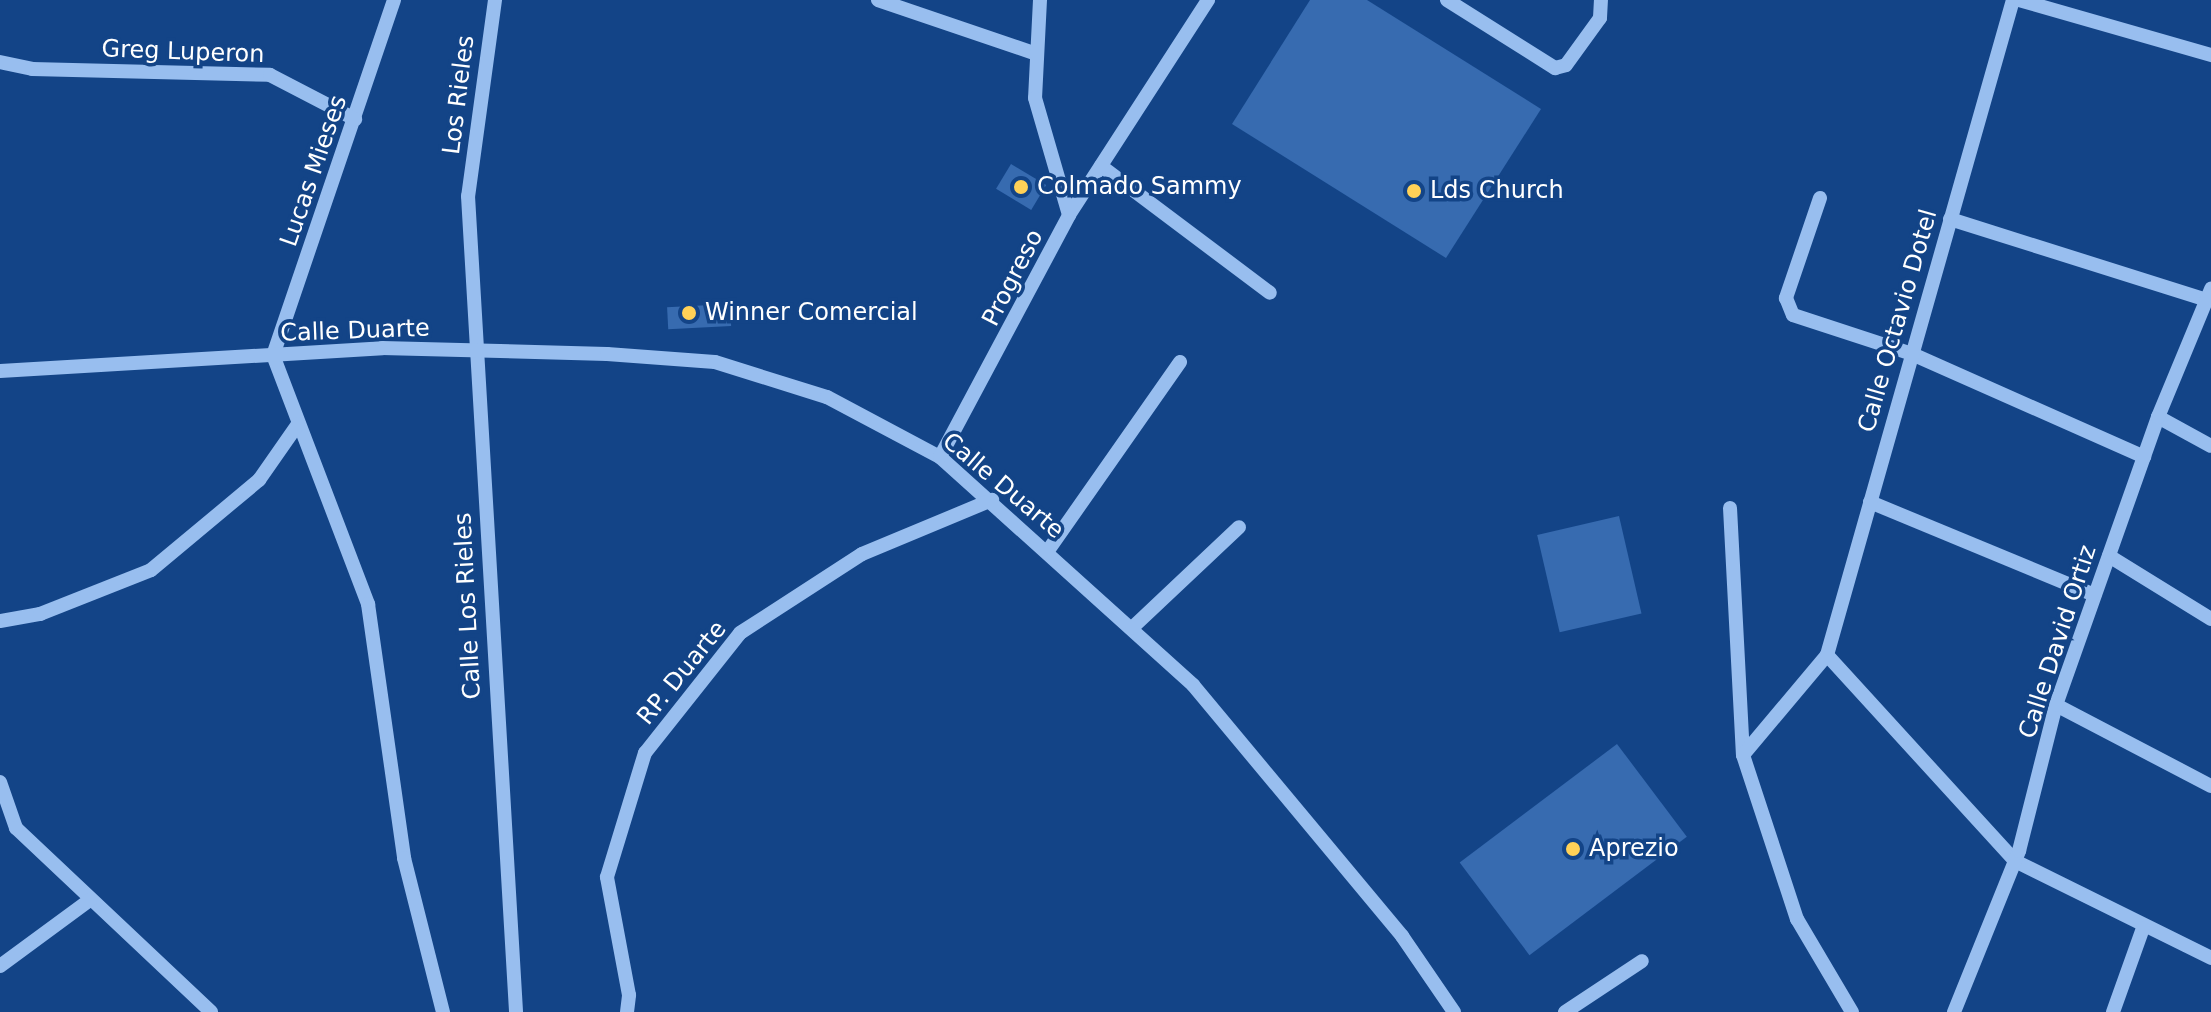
<!DOCTYPE html>
<style>
body{margin:0}
#map{position:relative;width:2211px;height:1012px;overflow:hidden;background:#134487;font-family:"DejaVu Sans",sans-serif}
div>[style]{position:absolute}
.building>*{inset:0;background:#376bb0;transform-origin:0 0}
.minor>*{height:14px;margin:-7px;padding:0 7px;transform-origin:7px;border-radius:7px;background:#98beef}
.dots>*{width:22px;height:22px;translate:-50% -50%;box-sizing:border-box;border:4px solid #134487;border-radius:50%}
span{translate:-50% -50%;white-space:nowrap;text-align:center;line-height:1.15;-webkit-text-stroke:7px #134487;paint-order:stroke}
.street-label{font-size:24px;color:#fff}
.poi-label{font-size:24px;color:#fff}
.left{translate:0 -50%;text-align:left}
</style>
<div id="map">
<div class="building">
<div style="clip-path:polygon(1310px 0,1367px 0,1541px 109px,1446px 258px,1232px 124px)"></div>
<div style="left:1011px;top:164px;width:41px;height:29px;rotate:31deg"></div>
<div style="left:730px;top:304px;width:22px;height:63px;rotate:87deg"></div>
<div style="left:1619px;top:516px;width:100px;height:84px;rotate:77deg"></div>
<div style="left:1617px;top:744px;width:116px;height:197px;rotate:53deg"></div>
</div>
<div class="minor">
<div style="left:394px;top:0;width:375px;rotate:108.8deg"></div>
<div style="left:273px;top:355px;width:267px;rotate:69.1deg"></div>
<div style="left:368px;top:604px;width:257px;rotate:81.9deg"></div>
<div style="left:404px;top:858px;width:159px;rotate:75.8deg"></div>
<div style="left:495px;top:0;width:198px;rotate:97.8deg"></div>
<div style="left:468px;top:196px;width:817px;rotate:86.63deg"></div>
<div style="left:878px;top:0;width:168px;rotate:18.8deg"></div>
<div style="left:1040px;top:0;width:98px;rotate:92.9deg"></div>
<div style="left:1035px;top:98px;width:122px;rotate:73.8deg"></div>
<div style="left:1447px;top:0;width:128px;rotate:32.2deg"></div>
<div style="left:1555px;top:68px;width:11px;rotate:-15deg"></div>
<div style="left:1566px;top:65px;width:58px;rotate:-54.1deg"></div>
<div style="left:1600px;top:18px;width:18px;rotate:-87deg"></div>
<div style="left:2019px;top:0;width:200px;rotate:16deg"></div>
<div style="left:0;top:62px;width:33px;rotate:12deg"></div>
<div style="left:32px;top:69px;width:238px;rotate:1.4deg"></div>
<div style="left:270px;top:75px;width:96px;rotate:27.4deg"></div>
<div style="left:1101px;top:166px;width:211px;rotate:36.9deg"></div>
<div style="left:1820px;top:198px;width:106px;rotate:108.8deg"></div>
<div style="left:1786px;top:298px;width:18px;rotate:68deg"></div>
<div style="left:1793px;top:315px;width:125px;rotate:18.1deg"></div>
<div style="left:1912px;top:354px;width:254px;rotate:23.9deg"></div>
<div style="left:1950px;top:219px;width:269px;rotate:17.5deg"></div>
<div style="left:0;top:371px;width:383px;rotate:-3.4deg"></div>
<div style="left:382px;top:348px;width:225px;rotate:1.5deg"></div>
<div style="left:607px;top:354px;width:108px;rotate:4.2deg"></div>
<div style="left:715px;top:362px;width:117px;rotate:17.4deg"></div>
<div style="left:827px;top:397px;width:128px;rotate:28deg"></div>
<div style="left:940px;top:457px;width:341px;rotate:42deg"></div>
<div style="left:1193px;top:685px;width:327px;rotate:50.2deg"></div>
<div style="left:1402px;top:936px;width:92px;rotate:55.6deg"></div>
<div style="left:2158px;top:417px;width:60px;rotate:28.7deg"></div>
<div style="left:940px;top:457px;width:274px;rotate:-61.9deg"></div>
<div style="left:1069px;top:215px;width:256px;rotate:-57.1deg"></div>
<div style="left:1870px;top:502px;width:243px;rotate:22.5deg"></div>
<div style="left:1730px;top:508px;width:247px;rotate:87deg"></div>
<div style="left:1743px;top:755px;width:173px;rotate:71.8deg"></div>
<div style="left:1797px;top:919px;width:108px;rotate:59.4deg"></div>
<div style="left:1047px;top:552px;width:232px;rotate:-55deg"></div>
<div style="left:2109px;top:556px;width:120px;rotate:31.7deg"></div>
<div style="left:0;top:621px;width:41px;rotate:-9.9deg"></div>
<div style="left:40px;top:614px;width:119px;rotate:-21.6deg"></div>
<div style="left:151px;top:570px;width:141px;rotate:-39.8deg"></div>
<div style="left:259px;top:480px;width:68px;rotate:-55.1deg"></div>
<div style="left:1132px;top:628px;width:147px;rotate:-43.3deg"></div>
<div style="left:1827px;top:655px;width:279px;rotate:47.6deg"></div>
<div style="left:2015px;top:861px;width:219px;rotate:26.3deg"></div>
<div style="left:2056px;top:705px;width:175px;rotate:27.6deg"></div>
<div style="left:1743px;top:755px;width:131px;rotate:-50deg"></div>
<div style="left:1827px;top:655px;width:681px;rotate:-74.15deg"></div>
<div style="left:0;top:782px;width:49px;rotate:70.8deg"></div>
<div style="left:16px;top:828px;width:268px;rotate:43.3deg"></div>
<div style="left:0;top:966px;width:112px;rotate:-36.3deg"></div>
<div style="left:627px;top:1012px;width:17px;rotate:-83deg"></div>
<div style="left:629px;top:995px;width:120px;rotate:-100.6deg"></div>
<div style="left:607px;top:877px;width:130px;rotate:-73deg"></div>
<div style="left:645px;top:753px;width:153px;rotate:-51.6deg"></div>
<div style="left:740px;top:633px;width:145px;rotate:-32.9deg"></div>
<div style="left:862px;top:554px;width:141px;rotate:-22.6deg"></div>
<div style="left:1565px;top:1012px;width:92px;rotate:-33.5deg"></div>
<div style="left:1954px;top:1012px;width:174px;rotate:-68deg"></div>
<div style="left:2019px;top:851px;width:151px;rotate:-75.8deg"></div>
<div style="left:2056px;top:705px;width:306px;rotate:-70.5deg"></div>
<div style="left:2158px;top:417px;width:139px;rotate:-67.5deg"></div>
<div style="left:2113px;top:1012px;width:89px;rotate:-70.3deg"></div>
</div>
<div class="dots">
<div style="left:1021px;top:187px;background:#ffd157"></div>
<div style="left:1414px;top:191px;background:#ffd157"></div>
<div style="left:689px;top:313px;background:#ffd157"></div>
<div style="left:1573px;top:849px;background:#ffd157"></div>
</div>
<div class="street-label">
<span style="left:183px;top:52px;rotate:2deg">Greg Luperon</span>
<span style="left:459px;top:95px;rotate:-83deg">Los Rieles</span>
<span style="left:314px;top:171px;rotate:-71deg">Lucas Mieses</span>
<span style="left:1013px;top:278px;rotate:-63deg">Progreso</span>
<span style="left:1898px;top:321px;rotate:-74deg">Calle Octavio Dotel</span>
<span style="left:355px;top:331px;rotate:-2deg">Calle Duarte</span>
<span style="left:1003px;top:486px;rotate:40deg">Calle Duarte</span>
<span style="left:468px;top:606px;rotate:-93deg">Calle Los Rieles</span>
<span style="left:2058px;top:642px;rotate:-72deg">Calle David Ortiz</span>
<span style="left:682px;top:673px;rotate:-51deg">RP. Duarte</span>
</div>
<div class="poi-label">
<span class="left" style="left:1037px;top:187px">Colmado Sammy</span>
<span class="left" style="left:1430px;top:191px">Lds Church</span>
<span class="left" style="left:705px;top:313px">Winner Comercial</span>
<span class="left" style="left:1589px;top:849px">Aprezio</span>
</div>
</div>
